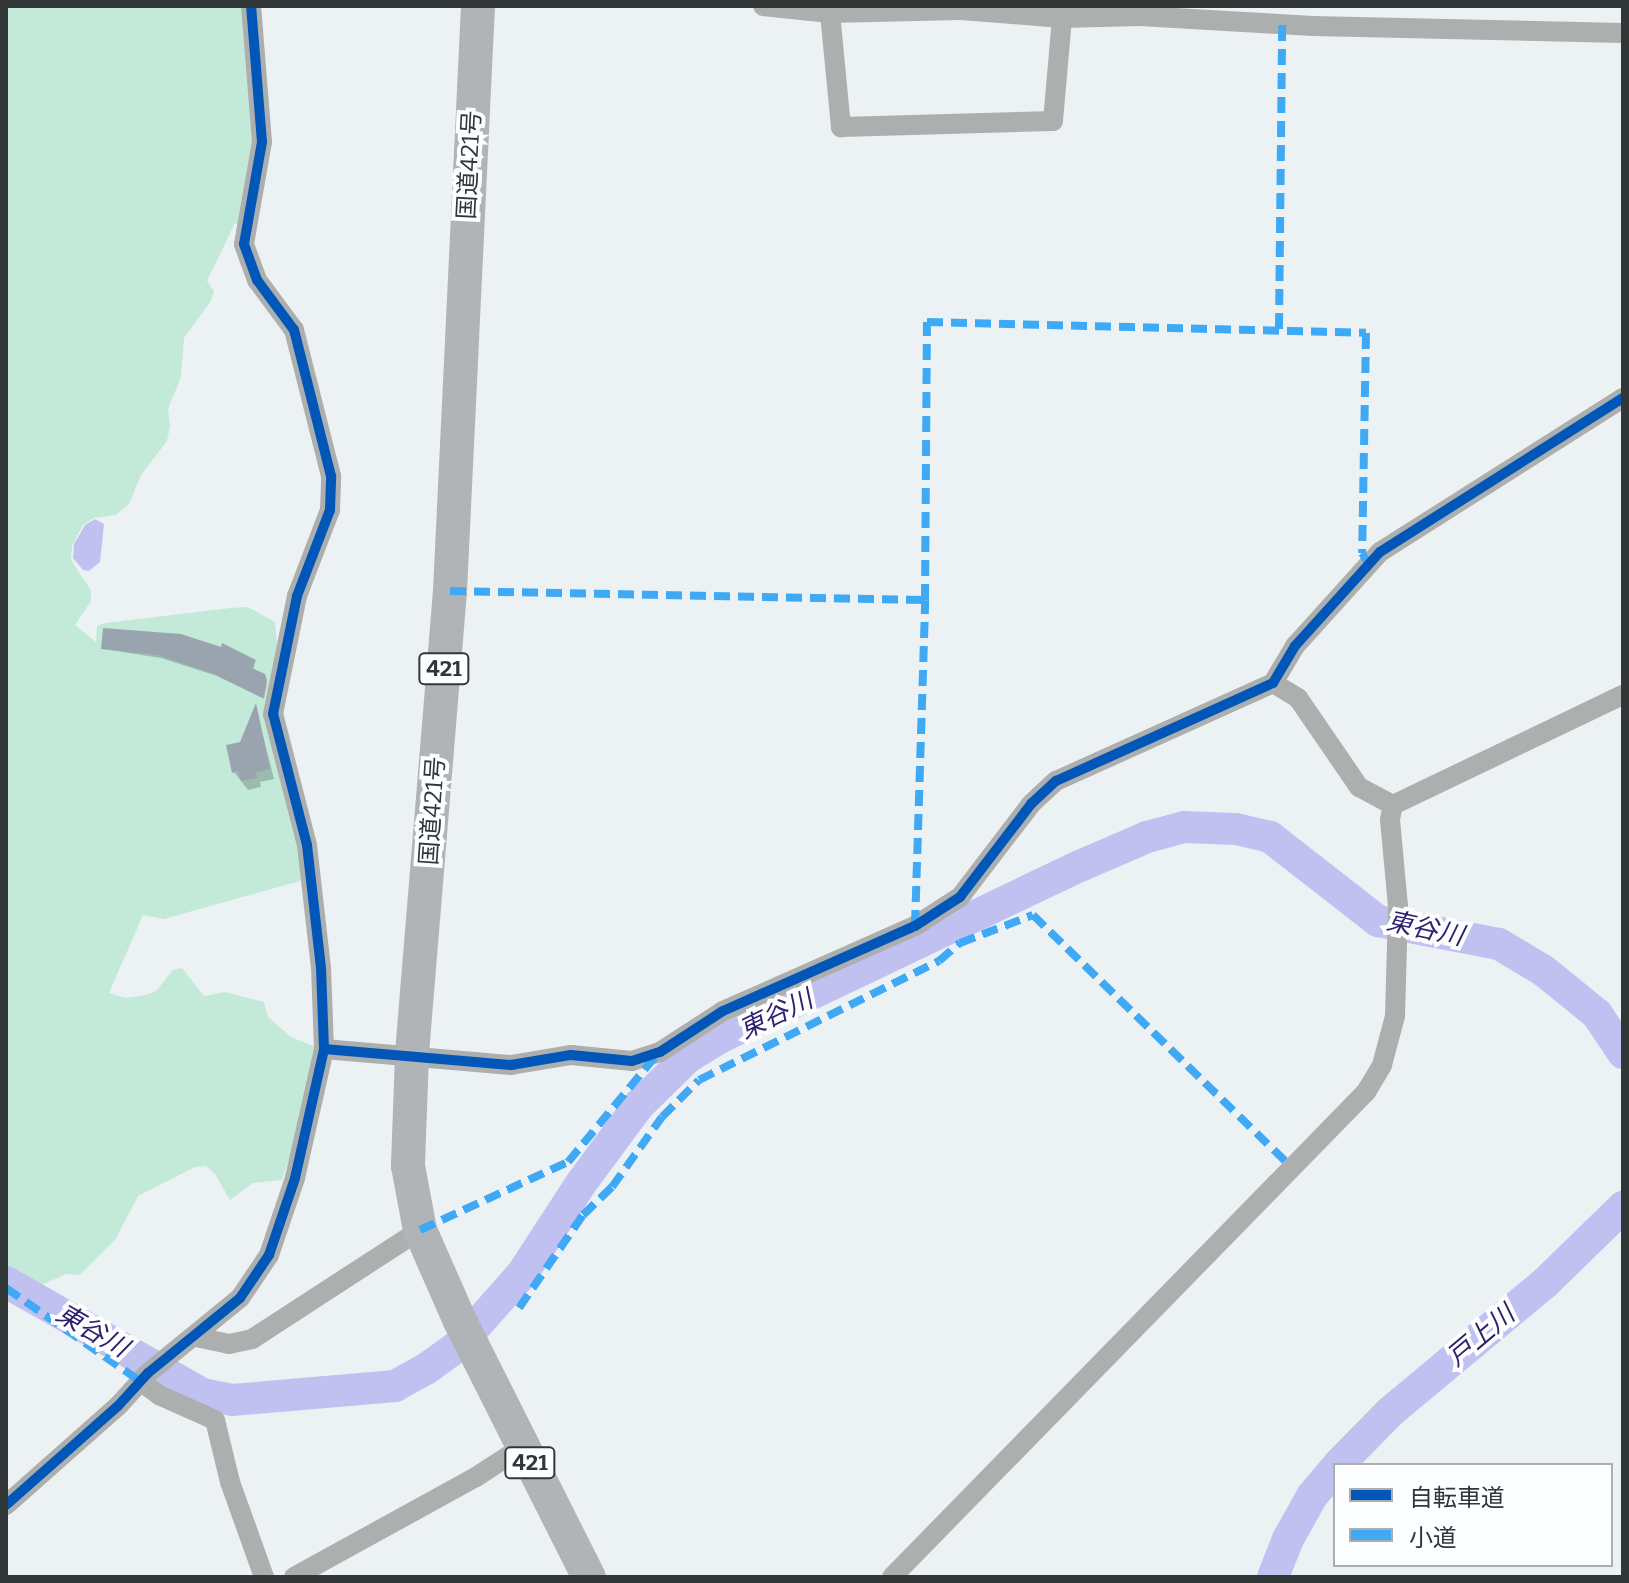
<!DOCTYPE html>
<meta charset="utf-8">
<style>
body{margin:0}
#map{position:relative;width:1629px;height:1583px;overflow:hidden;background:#ecf2f4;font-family:Bitter,"Noto Sans JP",serif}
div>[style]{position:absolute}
.green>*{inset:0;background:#c3ead8}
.water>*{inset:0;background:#c1c1f1}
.shadow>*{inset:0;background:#0003}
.river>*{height:32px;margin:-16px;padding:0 16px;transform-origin:16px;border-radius:16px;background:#c1c1f1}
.building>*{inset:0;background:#9aa4af}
.minor>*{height:20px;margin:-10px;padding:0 10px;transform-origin:10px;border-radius:10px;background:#adafaf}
.trunk>*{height:34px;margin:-17px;padding:0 17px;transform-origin:17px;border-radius:17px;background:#b1b4b6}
.quiet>*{height:8px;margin-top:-4px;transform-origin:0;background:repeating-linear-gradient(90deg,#3fa9f5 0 16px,transparent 0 24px)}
.cycleway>*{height:10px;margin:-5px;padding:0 5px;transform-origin:5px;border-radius:5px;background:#0057b8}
span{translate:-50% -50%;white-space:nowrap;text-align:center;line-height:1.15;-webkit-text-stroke:8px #fcfeff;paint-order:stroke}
.shield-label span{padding:2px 6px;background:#fcfeff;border:2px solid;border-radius:6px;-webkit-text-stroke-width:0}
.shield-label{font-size:22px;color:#313637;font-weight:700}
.street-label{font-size:24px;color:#313637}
.water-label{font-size:26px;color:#30206e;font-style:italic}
.frame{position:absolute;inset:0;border:8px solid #313637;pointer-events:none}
.legend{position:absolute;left:1333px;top:1463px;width:280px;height:104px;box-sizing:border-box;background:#fcfeff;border:2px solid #abaeaf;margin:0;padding:10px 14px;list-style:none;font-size:24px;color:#313637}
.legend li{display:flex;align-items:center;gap:16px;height:40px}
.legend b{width:40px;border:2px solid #abaeaf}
</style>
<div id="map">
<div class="green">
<div style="clip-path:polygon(6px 6px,248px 6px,257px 121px,241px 226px,235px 223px,207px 281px,214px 291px,211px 301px,184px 338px,181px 377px,168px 409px,170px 426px,167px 441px,141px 475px,129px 504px,116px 515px,94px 518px,83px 525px,72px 546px,71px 560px,91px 590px,91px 601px,75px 625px,96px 642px,97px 626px,105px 623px,230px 608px,248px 607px,275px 622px,279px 665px,275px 690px,304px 874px,300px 881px,164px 919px,143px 915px,109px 993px,125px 998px,146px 995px,156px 991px,173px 970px,182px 968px,204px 996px,225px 992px,264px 1002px,268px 1017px,291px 1037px,319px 1048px,303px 1120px,282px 1180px,253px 1183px,230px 1200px,215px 1174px,206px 1166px,195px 1167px,138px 1196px,115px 1240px,80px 1275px,66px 1274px,35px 1288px,6px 1272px)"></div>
</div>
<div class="water">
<div style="clip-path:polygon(95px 519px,104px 524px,100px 562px,89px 571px,83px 570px,73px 558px,74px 544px,85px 525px)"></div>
</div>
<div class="shadow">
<div style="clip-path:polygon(103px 649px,255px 662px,253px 671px,267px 684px,264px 699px,217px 676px,161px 658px)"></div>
<div style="clip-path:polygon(256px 708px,274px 779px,260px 782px,261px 787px,248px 790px,234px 772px)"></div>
</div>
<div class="river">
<div style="left:6px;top:1282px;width:226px;rotate:29.7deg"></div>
<div style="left:202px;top:1394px;width:31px;rotate:11deg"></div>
<div style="left:232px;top:1400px;width:164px;rotate:-4.9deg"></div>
<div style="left:395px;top:1386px;width:35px;rotate:-29deg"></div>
<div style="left:426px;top:1369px;width:39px;rotate:-36deg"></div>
<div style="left:458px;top:1346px;width:96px;rotate:-48.4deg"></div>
<div style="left:522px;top:1274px;width:110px;rotate:-56.9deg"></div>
<div style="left:582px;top:1182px;width:96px;rotate:-53.5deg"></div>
<div style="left:639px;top:1105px;width:67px;rotate:-44.4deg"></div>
<div style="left:687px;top:1058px;width:38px;rotate:-32deg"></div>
<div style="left:719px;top:1038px;width:400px;rotate:-25.5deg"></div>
<div style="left:1080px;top:866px;width:73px;rotate:-23.4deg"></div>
<div style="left:1147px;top:837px;width:39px;rotate:-15deg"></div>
<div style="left:1185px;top:827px;width:51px;rotate:2.2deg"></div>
<div style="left:1236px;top:829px;width:35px;rotate:13deg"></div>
<div style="left:1270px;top:837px;width:137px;rotate:37.9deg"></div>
<div style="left:1378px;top:921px;width:123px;rotate:10.8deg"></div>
<div style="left:1499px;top:944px;width:52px;rotate:31deg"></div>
<div style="left:1544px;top:971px;width:68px;rotate:39.1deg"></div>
<div style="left:1597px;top:1014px;width:47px;rotate:56.3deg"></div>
<div style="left:1338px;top:1465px;width:74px;rotate:-45.5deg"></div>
<div style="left:1390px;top:1412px;width:202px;rotate:-39.8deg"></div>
<div style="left:1545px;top:1283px;width:109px;rotate:-44.3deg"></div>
<div style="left:1273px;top:1577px;width:41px;rotate:-68.5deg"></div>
<div style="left:1288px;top:1539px;width:49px;rotate:-60.8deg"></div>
<div style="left:1312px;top:1496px;width:35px;rotate:-50deg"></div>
</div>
<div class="building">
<div style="clip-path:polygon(103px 628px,181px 634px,221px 647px,222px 643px,256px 660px,252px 668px,265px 674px,267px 680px,263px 698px,214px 674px,158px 655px,101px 649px)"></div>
<div style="clip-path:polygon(256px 703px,270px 769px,256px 772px,257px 778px,241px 781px,238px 771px,232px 773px,226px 745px,240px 742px)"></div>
</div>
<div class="minor">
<div style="left:763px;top:6px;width:67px;rotate:6deg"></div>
<div style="left:830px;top:13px;width:131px;rotate:-1.3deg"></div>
<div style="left:961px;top:10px;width:101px;rotate:4.5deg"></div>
<div style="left:1062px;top:18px;width:78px;rotate:-1.5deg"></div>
<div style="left:1140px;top:16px;width:173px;rotate:3.3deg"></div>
<div style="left:1313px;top:26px;width:310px;rotate:1.3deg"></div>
<div style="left:830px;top:13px;width:115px;rotate:84.5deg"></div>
<div style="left:841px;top:127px;width:212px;rotate:-1.6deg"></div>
<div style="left:1053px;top:121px;width:103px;rotate:-85deg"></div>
<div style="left:1273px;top:683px;width:29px;rotate:31deg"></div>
<div style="left:1298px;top:698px;width:108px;rotate:55.6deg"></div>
<div style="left:1359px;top:787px;width:38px;rotate:28deg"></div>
<div style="left:324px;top:1049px;width:188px;rotate:4.9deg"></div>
<div style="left:511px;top:1065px;width:61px;rotate:-9.5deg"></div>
<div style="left:571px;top:1055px;width:61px;rotate:5.6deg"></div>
<div style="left:632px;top:1061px;width:29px;rotate:-18deg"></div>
<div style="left:660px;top:1052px;width:75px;rotate:-33.1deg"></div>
<div style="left:723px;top:1011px;width:210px;rotate:-23.9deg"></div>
<div style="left:915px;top:926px;width:54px;rotate:-32.8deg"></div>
<div style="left:960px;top:897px;width:117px;rotate:-52.6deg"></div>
<div style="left:1031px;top:804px;width:34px;rotate:-43deg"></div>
<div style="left:1056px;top:781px;width:238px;rotate:-24.3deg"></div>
<div style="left:1273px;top:683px;width:43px;rotate:-59.3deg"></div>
<div style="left:1295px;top:646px;width:127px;rotate:-47.9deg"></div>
<div style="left:1380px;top:552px;width:288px;rotate:-32.4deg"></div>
<div style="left:196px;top:1337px;width:34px;rotate:12deg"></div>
<div style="left:229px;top:1344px;width:24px;rotate:-12deg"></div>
<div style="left:252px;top:1339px;width:200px;rotate:-33deg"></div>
<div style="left:140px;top:1381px;width:24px;rotate:36deg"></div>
<div style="left:159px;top:1395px;width:61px;rotate:24.1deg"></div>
<div style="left:215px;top:1420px;width:64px;rotate:76.4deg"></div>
<div style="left:230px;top:1482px;width:101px;rotate:70.3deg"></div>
<div style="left:6px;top:1505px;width:149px;rotate:-41.5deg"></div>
<div style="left:118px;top:1406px;width:45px;rotate:-47.7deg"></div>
<div style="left:148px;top:1373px;width:119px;rotate:-39.2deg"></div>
<div style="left:240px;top:1298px;width:52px;rotate:-56deg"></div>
<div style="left:269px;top:1255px;width:81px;rotate:-71.3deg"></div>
<div style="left:295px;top:1178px;width:132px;rotate:-77.3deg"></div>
<div style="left:324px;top:1049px;width:81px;rotate:-92.1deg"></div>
<div style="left:321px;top:968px;width:124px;rotate:-96.5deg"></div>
<div style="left:307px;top:845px;width:135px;rotate:-104.5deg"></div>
<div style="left:273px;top:714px;width:120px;rotate:-78.5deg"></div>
<div style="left:297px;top:596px;width:92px;rotate:-69deg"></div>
<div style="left:330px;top:510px;width:34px;rotate:-88deg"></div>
<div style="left:331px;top:476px;width:151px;rotate:-104.2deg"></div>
<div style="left:294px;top:330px;width:62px;rotate:-126.5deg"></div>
<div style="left:257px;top:280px;width:38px;rotate:-110deg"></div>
<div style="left:244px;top:244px;width:104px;rotate:-80deg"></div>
<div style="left:262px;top:142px;width:136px;rotate:-94.6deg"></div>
<div style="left:294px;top:1577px;width:208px;rotate:-28.8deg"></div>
<div style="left:476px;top:1477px;width:55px;rotate:-33.1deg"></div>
<div style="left:892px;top:1577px;width:678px;rotate:-45.66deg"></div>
<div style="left:1366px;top:1092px;width:31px;rotate:-59deg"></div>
<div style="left:1382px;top:1065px;width:51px;rotate:-75.1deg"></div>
<div style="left:1395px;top:1016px;width:110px;rotate:-88.4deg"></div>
<div style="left:1398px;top:906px;width:87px;rotate:-95.3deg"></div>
<div style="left:1390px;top:819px;width:14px;rotate:-78deg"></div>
<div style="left:1393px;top:805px;width:255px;rotate:-25.6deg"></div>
</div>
<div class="trunk">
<div style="left:478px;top:6px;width:586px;rotate:92.74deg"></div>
<div style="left:450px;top:591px;width:466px;rotate:94.7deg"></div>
<div style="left:412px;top:1055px;width:111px;rotate:92.1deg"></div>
<div style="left:408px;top:1166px;width:65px;rotate:79.4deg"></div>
<div style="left:420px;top:1230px;width:99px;rotate:66.3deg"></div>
<div style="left:460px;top:1321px;width:287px;rotate:63.3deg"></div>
</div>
<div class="quiet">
<div style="left:1279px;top:329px;width:305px;rotate:-89.4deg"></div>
<div style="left:450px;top:591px;width:475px;rotate:1.1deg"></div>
<div style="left:915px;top:926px;width:326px;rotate:-88.2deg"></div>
<div style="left:925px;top:600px;width:278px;rotate:-89.6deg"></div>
<div style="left:927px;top:322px;width:439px;rotate:1.4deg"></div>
<div style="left:1366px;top:333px;width:220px;rotate:91deg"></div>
<div style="left:1362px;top:553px;width:12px;rotate:59deg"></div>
<div style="left:420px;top:1230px;width:163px;rotate:-24.7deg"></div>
<div style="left:568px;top:1162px;width:136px;rotate:-50.4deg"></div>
<div style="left:6px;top:1288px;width:163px;rotate:34.8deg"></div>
<div style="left:519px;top:1308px;width:113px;rotate:-55.5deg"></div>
<div style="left:583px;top:1215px;width:40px;rotate:-44deg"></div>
<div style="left:612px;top:1187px;width:86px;rotate:-54.5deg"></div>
<div style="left:662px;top:1117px;width:52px;rotate:-45deg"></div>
<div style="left:699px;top:1080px;width:268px;rotate:-26.4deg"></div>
<div style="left:939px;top:961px;width:28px;rotate:-41deg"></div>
<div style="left:960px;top:943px;width:78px;rotate:-21deg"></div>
<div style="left:1033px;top:915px;width:359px;rotate:44.3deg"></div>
</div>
<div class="cycleway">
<div style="left:324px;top:1049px;width:188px;rotate:4.9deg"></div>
<div style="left:511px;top:1065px;width:61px;rotate:-9.5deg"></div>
<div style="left:571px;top:1055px;width:61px;rotate:5.6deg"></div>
<div style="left:632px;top:1061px;width:29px;rotate:-18deg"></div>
<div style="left:660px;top:1052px;width:75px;rotate:-33.1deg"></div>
<div style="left:723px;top:1011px;width:210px;rotate:-23.9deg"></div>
<div style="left:915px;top:926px;width:54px;rotate:-32.8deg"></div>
<div style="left:960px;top:897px;width:117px;rotate:-52.6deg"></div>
<div style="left:1031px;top:804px;width:34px;rotate:-43deg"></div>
<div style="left:1056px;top:781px;width:238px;rotate:-24.3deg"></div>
<div style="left:1273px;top:683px;width:43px;rotate:-59.3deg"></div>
<div style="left:1295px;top:646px;width:127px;rotate:-47.9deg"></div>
<div style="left:1380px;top:552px;width:288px;rotate:-32.4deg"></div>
<div style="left:6px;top:1505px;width:149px;rotate:-41.5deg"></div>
<div style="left:118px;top:1406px;width:45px;rotate:-47.7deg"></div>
<div style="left:148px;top:1373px;width:119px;rotate:-39.2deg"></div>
<div style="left:240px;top:1298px;width:52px;rotate:-56deg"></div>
<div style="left:269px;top:1255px;width:81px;rotate:-71.3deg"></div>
<div style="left:295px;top:1178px;width:132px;rotate:-77.3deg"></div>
<div style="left:324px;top:1049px;width:81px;rotate:-92.1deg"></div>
<div style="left:321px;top:968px;width:124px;rotate:-96.5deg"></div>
<div style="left:307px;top:845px;width:135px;rotate:-104.5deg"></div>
<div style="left:273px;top:714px;width:120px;rotate:-78.5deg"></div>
<div style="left:297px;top:596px;width:92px;rotate:-69deg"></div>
<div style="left:330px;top:510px;width:34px;rotate:-88deg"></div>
<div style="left:331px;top:476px;width:151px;rotate:-104.2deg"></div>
<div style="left:294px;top:330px;width:62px;rotate:-126.5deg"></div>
<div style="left:257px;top:280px;width:38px;rotate:-110deg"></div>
<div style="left:244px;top:244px;width:104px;rotate:-80deg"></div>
<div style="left:262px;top:142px;width:136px;rotate:-94.6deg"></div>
</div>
<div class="shield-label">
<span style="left:444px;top:669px">421</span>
<span style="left:530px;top:1463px">421</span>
</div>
<div class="street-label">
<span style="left:470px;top:165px;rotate:-87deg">国道421号</span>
<span style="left:433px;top:811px;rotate:-86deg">国道421号</span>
</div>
<div class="water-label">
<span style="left:1425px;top:929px;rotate:12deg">東谷川</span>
<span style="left:776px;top:1015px;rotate:-26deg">東谷川</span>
<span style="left:92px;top:1331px;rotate:30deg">東谷川</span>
<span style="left:1481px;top:1336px;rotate:-40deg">戸上川</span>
</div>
<div class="frame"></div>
<ul class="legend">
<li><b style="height:10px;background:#0057b8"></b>自転車道</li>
<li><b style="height:10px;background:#3fa9f5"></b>小道</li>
</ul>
</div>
